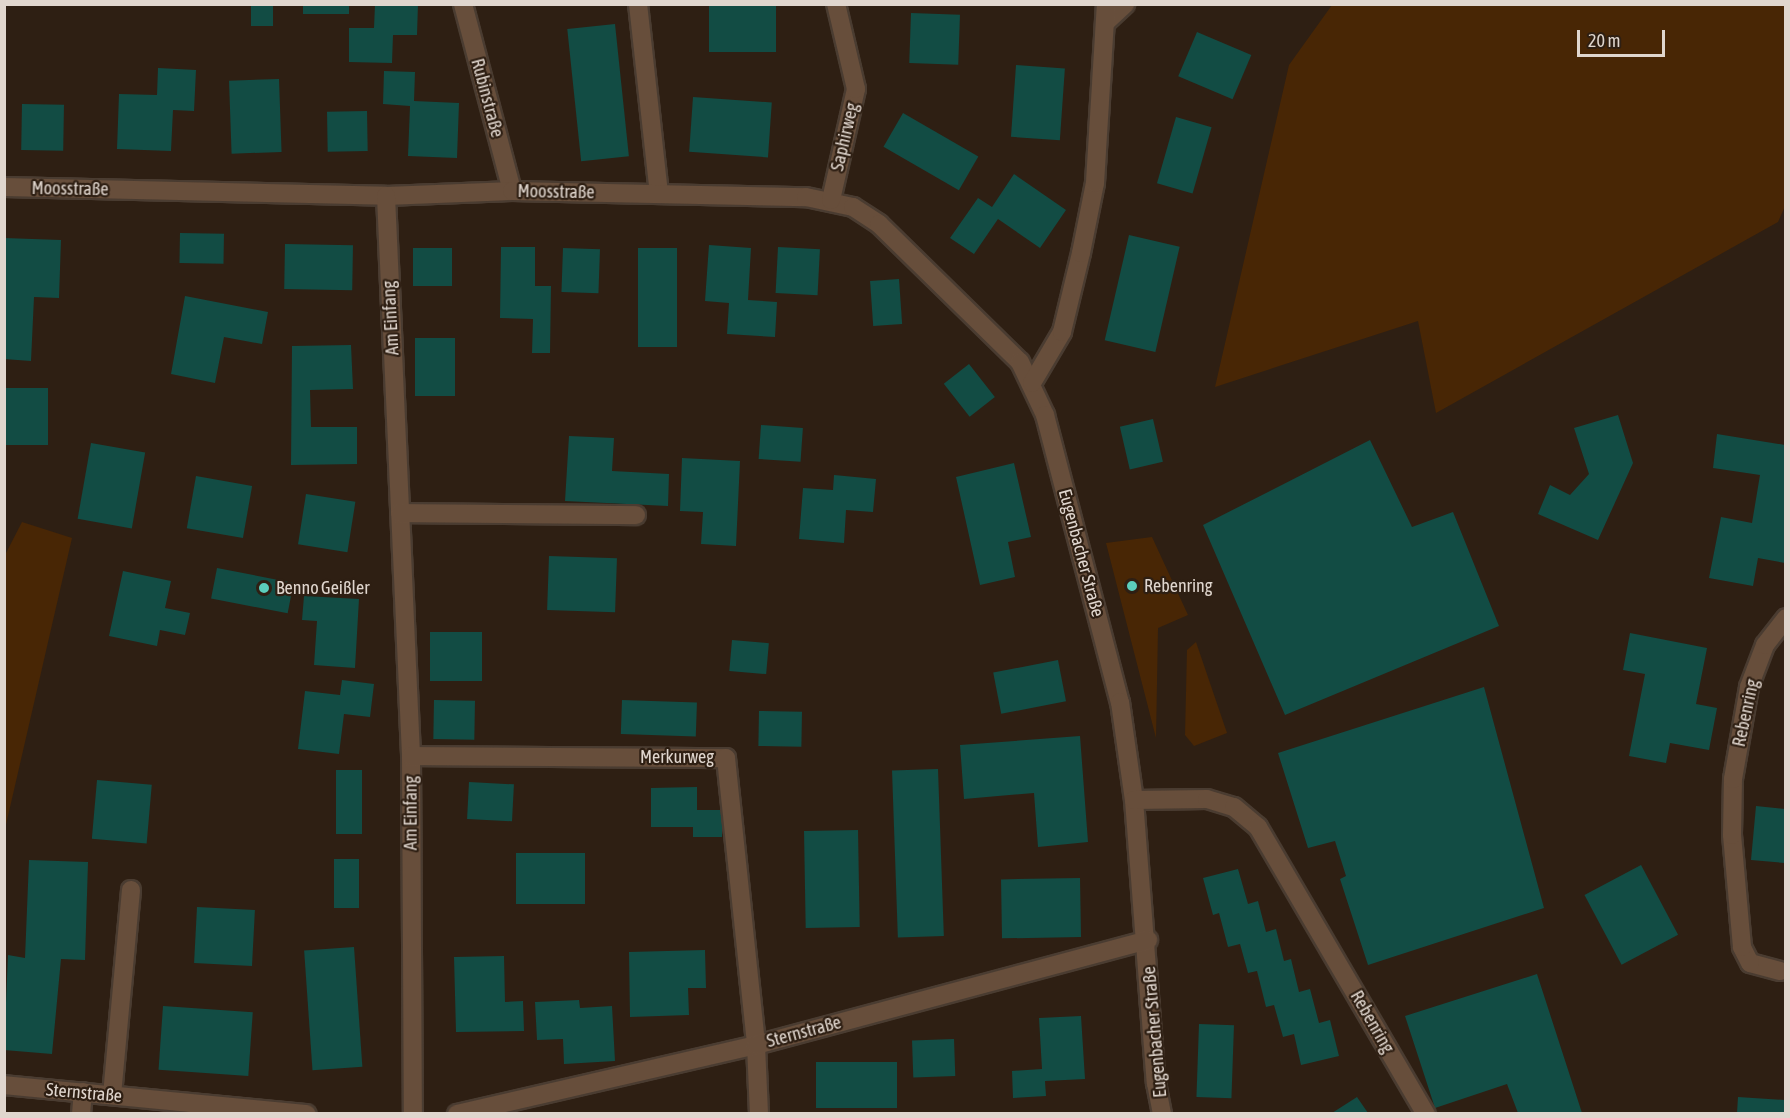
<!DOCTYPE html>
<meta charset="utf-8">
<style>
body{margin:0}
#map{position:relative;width:1790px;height:1118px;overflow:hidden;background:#2e1f13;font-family:"Asap Condensed",sans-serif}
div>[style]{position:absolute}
.green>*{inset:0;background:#482605}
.building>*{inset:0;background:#124c44;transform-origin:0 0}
.roads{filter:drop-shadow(2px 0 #4a3c31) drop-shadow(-2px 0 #4a3c31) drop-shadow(0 2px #4a3c31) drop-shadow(0 -2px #4a3c31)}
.minor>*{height:18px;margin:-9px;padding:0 9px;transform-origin:9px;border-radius:9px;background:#674e3b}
.dots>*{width:16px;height:16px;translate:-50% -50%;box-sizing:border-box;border:3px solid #2e1f13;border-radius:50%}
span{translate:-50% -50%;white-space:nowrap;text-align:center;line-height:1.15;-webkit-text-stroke:4.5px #2e1f13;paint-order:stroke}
.street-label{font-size:18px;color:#e0d6ce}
.poi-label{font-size:18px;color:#e0d6ce}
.left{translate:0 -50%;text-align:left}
.frame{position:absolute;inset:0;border:6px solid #e0d6ce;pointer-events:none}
.scale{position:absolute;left:1577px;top:30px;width:88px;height:27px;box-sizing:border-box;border:3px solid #e0d6ce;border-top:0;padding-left:8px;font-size:18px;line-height:21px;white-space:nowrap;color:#e0d6ce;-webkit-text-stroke:4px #2e1f13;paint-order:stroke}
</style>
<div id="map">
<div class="green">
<div style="clip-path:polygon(1332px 5px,1785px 5px,1786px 204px,1778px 222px,1436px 413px,1418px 321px,1215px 387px,1289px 65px)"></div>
<div style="clip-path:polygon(22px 522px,72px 538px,5px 829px,5px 555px)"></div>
<div style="clip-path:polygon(1152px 537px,1188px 615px,1158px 628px,1156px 738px,1106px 543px)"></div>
<div style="clip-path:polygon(1196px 642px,1227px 733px,1194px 746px,1185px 735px,1187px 650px)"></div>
</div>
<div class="building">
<div style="left:251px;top:4px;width:22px;height:22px"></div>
<div style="left:303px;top:4px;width:46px;height:10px"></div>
<div style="clip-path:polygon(375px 4px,418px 4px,417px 35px,393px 35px,392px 63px,349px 62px,349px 28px,374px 28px)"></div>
<div style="left:709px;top:4px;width:67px;height:48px"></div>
<div style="left:911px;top:13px;width:49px;height:50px;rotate:2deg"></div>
<div style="left:615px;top:24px;width:133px;height:48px;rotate:84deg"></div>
<div style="left:1197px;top:32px;width:59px;height:48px;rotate:23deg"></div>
<div style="left:1016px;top:65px;width:49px;height:72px;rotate:4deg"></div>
<div style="clip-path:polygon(158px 68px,196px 70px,194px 111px,173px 110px,171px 151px,117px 149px,119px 94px,157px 95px)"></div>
<div style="clip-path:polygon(384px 71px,415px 72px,414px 101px,459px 103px,457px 158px,408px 156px,410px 106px,383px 104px)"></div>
<div style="left:279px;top:79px;width:73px;height:50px;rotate:88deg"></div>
<div style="left:693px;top:97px;width:79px;height:55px;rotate:4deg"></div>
<div style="left:22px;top:104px;width:42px;height:46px;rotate:1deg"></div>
<div style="left:367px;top:111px;width:40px;height:40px;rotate:89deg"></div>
<div style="left:903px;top:113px;width:87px;height:39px;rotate:30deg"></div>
<div style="left:1176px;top:117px;width:37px;height:69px;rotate:16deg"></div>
<div style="clip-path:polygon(1014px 174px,1066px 210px,1040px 248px,998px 219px,974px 254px,950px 238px,978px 198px,992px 207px)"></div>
<div style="left:180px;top:233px;width:44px;height:30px;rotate:1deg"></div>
<div style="left:1129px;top:235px;width:52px;height:108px;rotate:13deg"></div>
<div style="clip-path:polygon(4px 238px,61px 240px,59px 298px,34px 297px,31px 361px,4px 359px)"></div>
<div style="left:285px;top:244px;width:68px;height:45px;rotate:1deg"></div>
<div style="clip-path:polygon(709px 245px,751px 248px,748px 300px,777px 302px,775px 337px,727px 334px,729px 303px,705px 301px)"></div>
<div style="clip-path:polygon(501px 247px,535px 247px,535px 286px,551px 286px,550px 353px,532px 353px,533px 319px,500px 318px)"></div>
<div style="left:778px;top:247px;width:42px;height:46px;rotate:3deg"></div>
<div style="left:413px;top:248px;width:39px;height:38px"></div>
<div style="left:563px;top:248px;width:37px;height:44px;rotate:2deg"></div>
<div style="left:638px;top:248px;width:39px;height:99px"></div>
<div style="left:899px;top:279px;width:45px;height:29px;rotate:86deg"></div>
<div style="clip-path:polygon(185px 296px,268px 312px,262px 344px,224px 337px,215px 383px,171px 374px)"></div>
<div style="left:415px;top:338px;width:40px;height:58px"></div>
<div style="clip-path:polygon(351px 345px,353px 389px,310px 390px,311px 427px,357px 427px,357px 464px,291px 465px,292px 346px)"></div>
<div style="left:969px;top:364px;width:42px;height:32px;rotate:52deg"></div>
<div style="left:4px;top:388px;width:44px;height:57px"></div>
<div style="clip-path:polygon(1618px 415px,1633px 463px,1598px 540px,1538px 514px,1550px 485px,1570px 495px,1589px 474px,1574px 428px)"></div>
<div style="left:1153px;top:419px;width:44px;height:34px;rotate:77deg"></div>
<div style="left:761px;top:425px;width:42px;height:34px;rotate:4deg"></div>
<div style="clip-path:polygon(1717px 434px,1785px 445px,1785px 563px,1758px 558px,1753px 586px,1709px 578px,1721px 517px,1752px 523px,1760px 475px,1713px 468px)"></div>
<div style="clip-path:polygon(569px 436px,614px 438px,612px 471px,669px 474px,668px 506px,565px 501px)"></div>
<div style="clip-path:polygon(1370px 440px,1412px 527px,1453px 512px,1499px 626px,1285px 715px,1203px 525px)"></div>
<div style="left:91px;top:443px;width:55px;height:77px;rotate:10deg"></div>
<div style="clip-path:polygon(682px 458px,740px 461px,736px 546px,701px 544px,703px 512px,680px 511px)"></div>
<div style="clip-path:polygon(1014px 463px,1031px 537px,1008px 542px,1015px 577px,980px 585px,956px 477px)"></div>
<div style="clip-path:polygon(834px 475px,876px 479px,873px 512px,846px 510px,844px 543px,799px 539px,803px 488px,833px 490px)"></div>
<div style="left:196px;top:476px;width:57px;height:53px;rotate:10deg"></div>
<div style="left:306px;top:494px;width:50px;height:51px;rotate:9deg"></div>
<div style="left:549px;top:556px;width:68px;height:54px;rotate:2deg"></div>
<div style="left:217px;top:568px;width:78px;height:31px;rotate:11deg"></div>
<div style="clip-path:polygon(123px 571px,171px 581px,165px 608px,190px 613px,185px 635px,160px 630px,157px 646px,109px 636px)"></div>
<div style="clip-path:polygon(304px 596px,359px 599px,355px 668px,314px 665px,317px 621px,302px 620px)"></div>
<div style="left:430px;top:632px;width:52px;height:49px"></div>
<div style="clip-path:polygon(1630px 633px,1707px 648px,1696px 704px,1717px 708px,1709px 750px,1670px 743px,1666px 763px,1629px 756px,1645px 674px,1623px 670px)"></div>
<div style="left:732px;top:640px;width:37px;height:31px;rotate:5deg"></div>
<div style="left:1058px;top:660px;width:42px;height:66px;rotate:79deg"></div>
<div style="clip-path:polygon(342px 680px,374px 684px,370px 717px,344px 714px,339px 754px,298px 749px,305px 691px,340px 695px)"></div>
<div style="clip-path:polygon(1484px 687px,1544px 908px,1368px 965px,1340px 879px,1346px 876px,1335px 841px,1308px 848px,1278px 753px)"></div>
<div style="left:434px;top:700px;width:41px;height:39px;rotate:1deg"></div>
<div style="left:622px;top:700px;width:75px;height:34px;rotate:2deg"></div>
<div style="left:759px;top:711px;width:43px;height:35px;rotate:1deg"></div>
<div style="clip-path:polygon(1080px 736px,1088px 842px,1038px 847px,1034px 793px,964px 799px,960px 745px)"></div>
<div style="left:938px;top:769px;width:167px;height:46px;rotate:88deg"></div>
<div style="left:336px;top:770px;width:26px;height:64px"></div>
<div style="left:97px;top:780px;width:55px;height:59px;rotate:5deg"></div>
<div style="left:469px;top:782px;width:45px;height:37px;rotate:3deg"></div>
<div style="clip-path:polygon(697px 787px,697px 810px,722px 810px,722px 837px,693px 837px,693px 827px,651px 827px,651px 788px)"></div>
<div style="clip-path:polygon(1756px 806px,1785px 809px,1785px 863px,1751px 860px)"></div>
<div style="left:858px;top:830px;width:97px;height:54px;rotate:89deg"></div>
<div style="left:516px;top:853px;width:69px;height:51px"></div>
<div style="left:334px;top:859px;width:25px;height:49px"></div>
<div style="clip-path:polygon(29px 860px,88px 862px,85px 960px,61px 959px,52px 1054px,4px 1050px,8px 955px,25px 958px)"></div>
<div style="left:1641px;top:865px;width:79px;height:64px;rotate:62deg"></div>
<div style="clip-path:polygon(1238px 869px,1248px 904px,1258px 901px,1266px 932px,1276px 929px,1284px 961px,1291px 959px,1299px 992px,1310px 989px,1319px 1023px,1330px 1020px,1339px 1056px,1301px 1065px,1294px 1034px,1283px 1037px,1274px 1005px,1266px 1007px,1257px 971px,1248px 973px,1240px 944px,1228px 947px,1219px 913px,1213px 915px,1203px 878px)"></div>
<div style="left:1080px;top:878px;width:59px;height:79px;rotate:89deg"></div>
<div style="left:197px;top:907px;width:58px;height:56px;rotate:3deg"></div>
<div style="left:354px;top:947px;width:120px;height:50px;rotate:86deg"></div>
<div style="clip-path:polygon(705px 950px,706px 988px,688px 988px,689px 1015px,630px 1017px,629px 952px)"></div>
<div style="clip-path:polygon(504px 956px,505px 1002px,523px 1001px,524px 1031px,456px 1032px,454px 957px)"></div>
<div style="clip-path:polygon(1537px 974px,1582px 1113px,1518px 1113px,1507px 1084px,1435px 1108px,1405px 1016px)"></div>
<div style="clip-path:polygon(579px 1000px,580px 1008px,612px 1006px,615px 1061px,564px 1064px,563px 1039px,537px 1040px,535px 1002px)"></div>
<div style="left:163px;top:1006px;width:90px;height:64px;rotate:4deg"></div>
<div style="clip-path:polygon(1081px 1016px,1085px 1079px,1045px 1081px,1046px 1096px,1013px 1098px,1012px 1071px,1042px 1069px,1039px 1018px)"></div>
<div style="left:1199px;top:1024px;width:35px;height:73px;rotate:2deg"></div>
<div style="left:954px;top:1039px;width:37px;height:42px;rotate:88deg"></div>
<div style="left:897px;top:1062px;width:46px;height:81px;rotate:90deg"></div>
<div style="clip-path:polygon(1357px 1097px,1368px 1113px,1332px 1113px)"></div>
<div style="clip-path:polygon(1738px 1097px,1785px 1100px,1785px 1113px,1737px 1113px)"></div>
</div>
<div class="roads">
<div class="minor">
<div style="left:463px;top:4px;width:193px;rotate:75.3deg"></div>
<div style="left:638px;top:4px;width:191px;rotate:83.7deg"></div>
<div style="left:1107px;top:21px;width:25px;rotate:-43deg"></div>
<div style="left:4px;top:187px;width:382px;rotate:1.3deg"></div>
<div style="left:386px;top:196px;width:126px;rotate:-2.3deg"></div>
<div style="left:512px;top:191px;width:294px;rotate:1.2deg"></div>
<div style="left:806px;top:197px;width:48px;rotate:12deg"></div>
<div style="left:853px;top:207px;width:31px;rotate:33deg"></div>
<div style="left:879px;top:224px;width:197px;rotate:44.4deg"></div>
<div style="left:1020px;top:362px;width:59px;rotate:64.7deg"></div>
<div style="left:1045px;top:415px;width:297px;rotate:75.4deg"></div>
<div style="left:1120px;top:702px;width:99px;rotate:81.9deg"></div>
<div style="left:1134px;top:800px;width:284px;rotate:85.6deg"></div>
<div style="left:1156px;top:1083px;width:32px;rotate:79deg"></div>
<div style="left:386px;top:196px;width:561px;rotate:87.44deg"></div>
<div style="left:411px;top:756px;width:358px;rotate:89.7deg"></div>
<div style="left:831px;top:200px;width:114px;rotate:-77.3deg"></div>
<div style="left:856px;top:89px;width:87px;rotate:-103.2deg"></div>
<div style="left:1032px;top:383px;width:59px;rotate:-59.5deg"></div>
<div style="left:1062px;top:332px;width:81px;rotate:-76.5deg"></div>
<div style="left:1081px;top:253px;width:71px;rotate:-78.7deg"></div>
<div style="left:1095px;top:183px;width:179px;rotate:-86.5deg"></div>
<div style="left:400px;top:513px;width:236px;rotate:0.5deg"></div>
<div style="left:411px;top:756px;width:315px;rotate:0.4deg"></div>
<div style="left:726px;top:758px;width:289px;rotate:84deg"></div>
<div style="left:756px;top:1045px;width:69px;rotate:87.5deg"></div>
<div style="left:1134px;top:800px;width:73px;rotate:-0.8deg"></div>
<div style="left:1207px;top:799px;width:28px;rotate:17deg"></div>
<div style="left:1234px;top:807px;width:31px;rotate:40deg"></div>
<div style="left:1258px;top:827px;width:333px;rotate:59.7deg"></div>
<div style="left:1780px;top:971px;width:31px;rotate:-165deg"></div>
<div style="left:1750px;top:963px;width:18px;rotate:-117deg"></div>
<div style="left:1742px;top:947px;width:112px;rotate:-95.1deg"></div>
<div style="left:1732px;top:835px;width:56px;rotate:-89deg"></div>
<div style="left:1733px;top:779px;width:93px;rotate:-80.1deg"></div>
<div style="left:1749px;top:687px;width:45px;rotate:-69.1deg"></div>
<div style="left:1765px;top:645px;width:34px;rotate:-52deg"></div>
<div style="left:4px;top:1085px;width:304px;rotate:5.5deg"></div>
<div style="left:112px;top:1095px;width:206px;rotate:-84.7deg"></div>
<div style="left:81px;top:1114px;width:22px;rotate:-85deg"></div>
<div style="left:457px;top:1114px;width:307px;rotate:-13deg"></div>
<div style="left:756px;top:1045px;width:406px;rotate:-15deg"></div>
</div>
</div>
<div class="dots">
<div style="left:1132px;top:586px;background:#5bcebc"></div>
<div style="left:264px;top:588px;background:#5bcebc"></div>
</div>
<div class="street-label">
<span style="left:487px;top:98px;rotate:75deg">Rubinstraße</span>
<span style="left:845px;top:137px;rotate:-77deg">Saphirweg</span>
<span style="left:70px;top:189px;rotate:1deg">Moosstraße</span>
<span style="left:556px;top:192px;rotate:1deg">Moosstraße</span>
<span style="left:391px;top:318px;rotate:-93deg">Am Einfang</span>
<span style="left:1081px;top:553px;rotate:75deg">Eugenbacher Straße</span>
<span style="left:1746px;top:713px;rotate:-78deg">Rebenring</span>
<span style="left:677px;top:757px">Merkurweg</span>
<span style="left:411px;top:813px;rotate:-90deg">Am Einfang</span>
<span style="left:1372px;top:1022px;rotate:60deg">Rebenring</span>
<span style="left:804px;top:1032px;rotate:-15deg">Sternstraße</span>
<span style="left:1155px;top:1032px;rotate:-95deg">Eugenbacher Straße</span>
<span style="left:84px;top:1093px;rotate:5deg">Sternstraße</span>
</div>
<div class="poi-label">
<span class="left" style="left:1144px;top:586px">Rebenring</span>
<span class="left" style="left:276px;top:588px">Benno Geißler</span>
</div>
<div class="frame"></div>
<div class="scale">20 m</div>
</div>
